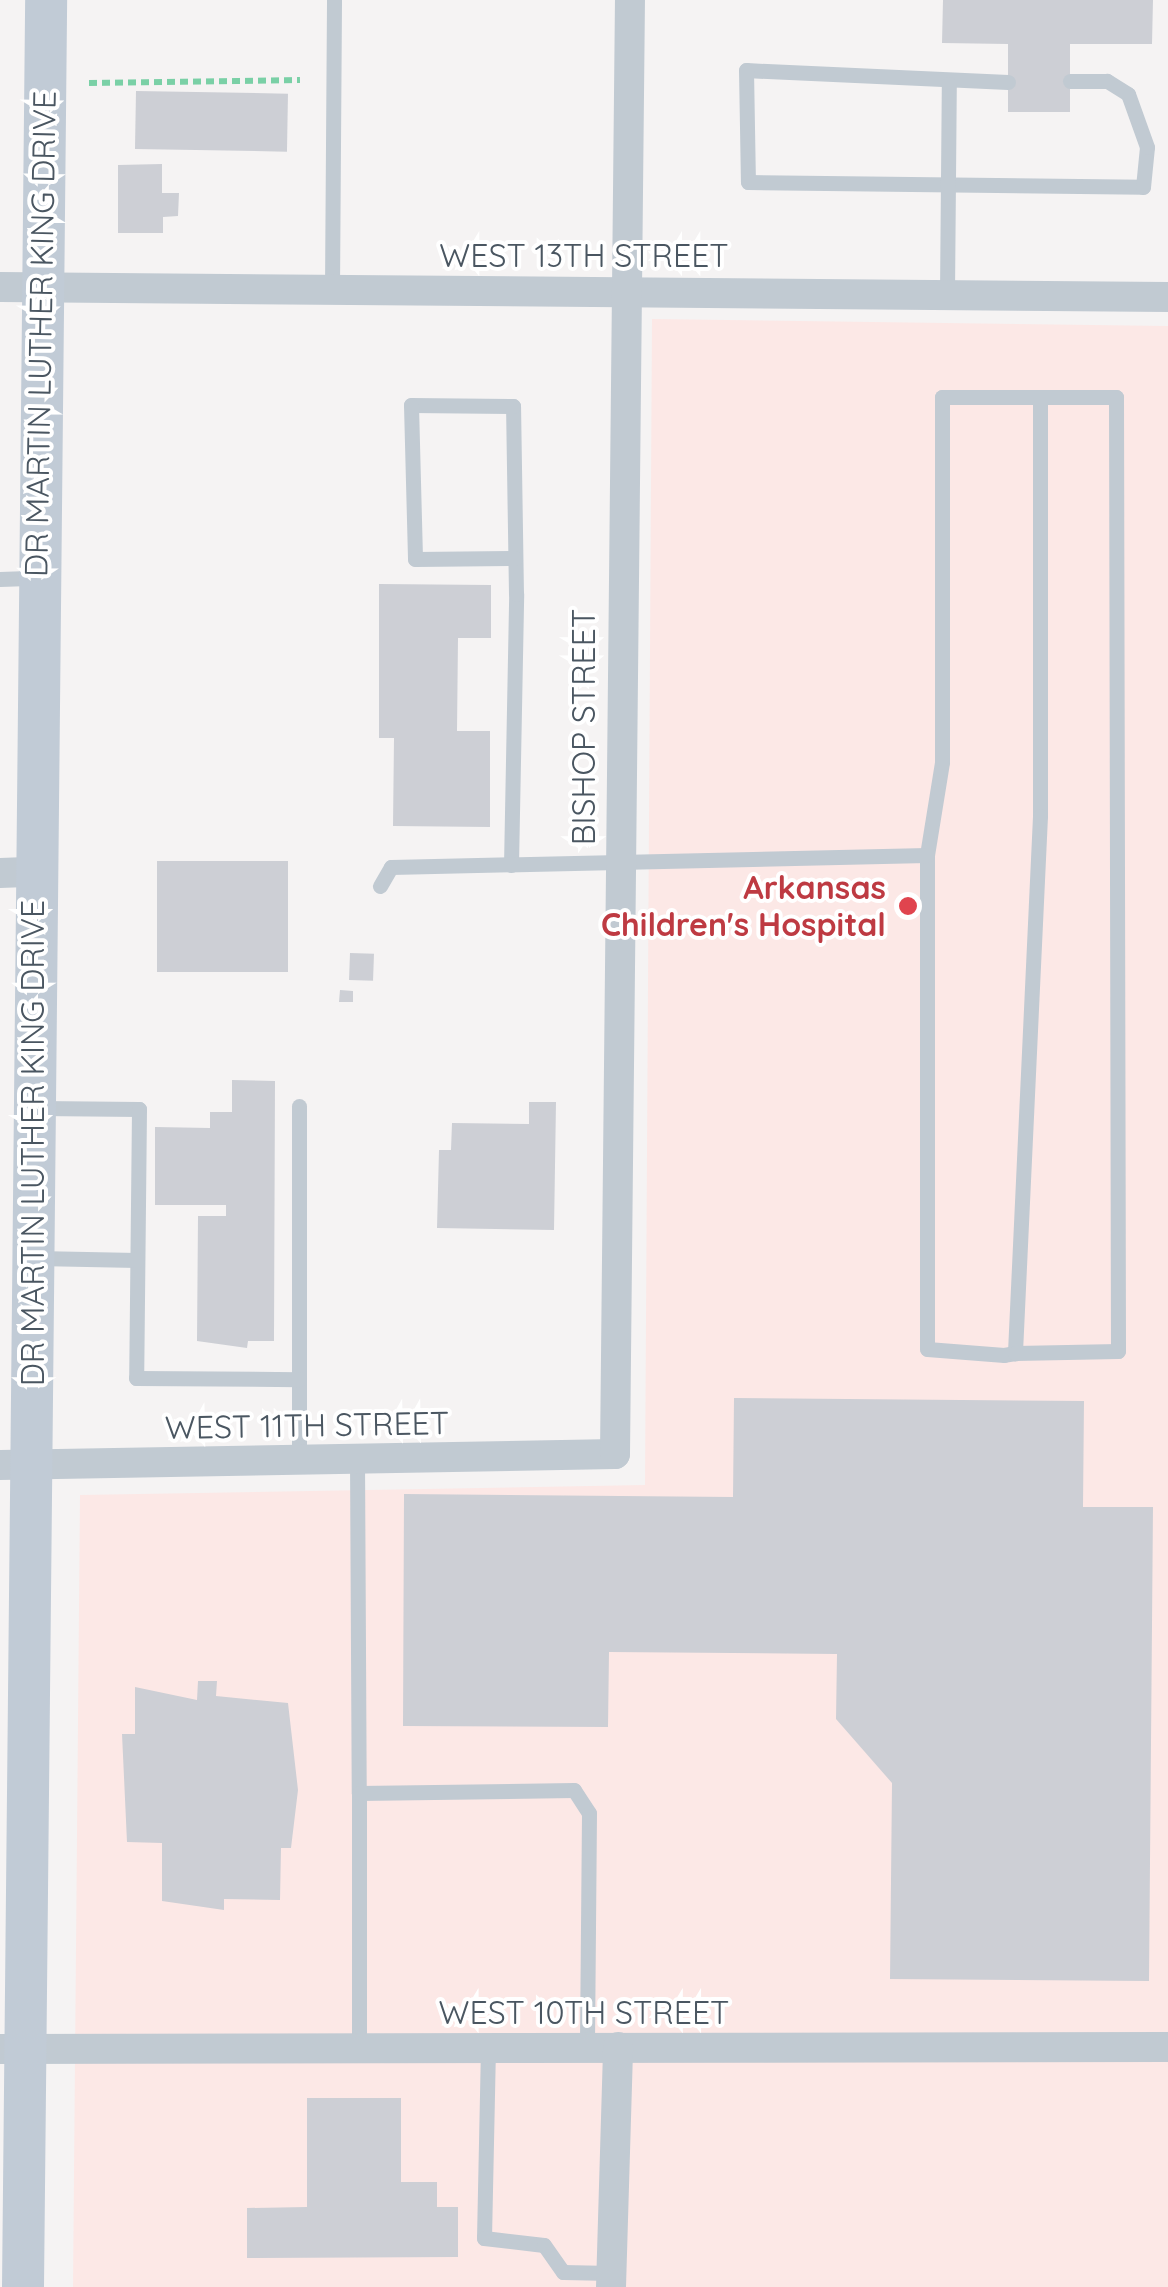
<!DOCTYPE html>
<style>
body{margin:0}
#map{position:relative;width:1168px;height:2287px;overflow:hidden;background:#f5f3f3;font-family:Quicksand,sans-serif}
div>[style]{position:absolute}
.medical>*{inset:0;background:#fce8e6}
.building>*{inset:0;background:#cdcfd5;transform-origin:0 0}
.path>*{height:6px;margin-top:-3px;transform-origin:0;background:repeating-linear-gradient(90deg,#7ad0a6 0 8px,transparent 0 13px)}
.lane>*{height:15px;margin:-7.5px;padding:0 7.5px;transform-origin:7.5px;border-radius:7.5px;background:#c1cad2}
.street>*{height:30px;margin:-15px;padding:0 15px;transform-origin:15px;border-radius:15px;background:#c1cad2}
.secondary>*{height:42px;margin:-21px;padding:0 21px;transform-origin:21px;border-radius:21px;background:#c1cbd6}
.dots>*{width:28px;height:28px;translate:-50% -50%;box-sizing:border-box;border:5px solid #fff;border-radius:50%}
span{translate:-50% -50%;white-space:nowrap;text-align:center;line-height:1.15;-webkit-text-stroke:8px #fff;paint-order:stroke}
.street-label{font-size:32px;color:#4a5661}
.health-label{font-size:32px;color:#be3a42;font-weight:700}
.right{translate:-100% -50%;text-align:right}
</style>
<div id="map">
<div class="medical">
<div style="clip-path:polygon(652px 319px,1168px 326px,1168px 2287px,73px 2287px,80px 1495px,645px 1485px)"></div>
</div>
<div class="building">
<div style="clip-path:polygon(943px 0,1153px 0,1152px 44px,1070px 44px,1070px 112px,1008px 112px,1008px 44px,942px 43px)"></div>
<div style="left:136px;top:91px;width:152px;height:58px;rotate:1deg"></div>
<div style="clip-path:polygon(162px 164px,162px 193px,179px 193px,178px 216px,163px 217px,163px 233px,118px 233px,118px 165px)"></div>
<div style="clip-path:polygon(379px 584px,491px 585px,491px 638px,458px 638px,457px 731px,490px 731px,490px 827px,393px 826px,394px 738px,379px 738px)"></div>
<div style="left:157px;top:861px;width:131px;height:111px"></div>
<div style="left:350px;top:953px;width:24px;height:27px;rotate:2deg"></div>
<div style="clip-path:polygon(340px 990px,353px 991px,353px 1002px,339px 1002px)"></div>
<div style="clip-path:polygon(232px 1080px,275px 1081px,274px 1341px,248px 1341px,247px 1348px,197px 1341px,198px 1216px,226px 1216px,226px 1205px,155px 1205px,155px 1127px,210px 1128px,210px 1112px,232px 1112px)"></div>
<div style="clip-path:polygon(529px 1102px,556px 1102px,554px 1230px,437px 1228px,439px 1150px,451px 1150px,452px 1123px,529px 1124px)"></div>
<div style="clip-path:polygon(734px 1398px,1084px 1401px,1083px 1507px,1153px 1507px,1149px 1981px,890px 1979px,892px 1783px,836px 1719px,837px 1654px,609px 1652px,608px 1727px,403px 1726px,404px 1494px,733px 1497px)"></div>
<div style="clip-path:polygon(198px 1681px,217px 1681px,216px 1696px,288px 1703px,298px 1790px,291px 1848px,281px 1848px,280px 1900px,224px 1899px,224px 1910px,162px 1901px,162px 1843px,127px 1842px,122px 1734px,135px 1734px,135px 1687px,197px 1700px)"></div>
<div style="clip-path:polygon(307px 2098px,401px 2098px,401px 2182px,437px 2182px,437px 2207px,458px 2207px,458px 2257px,247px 2258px,247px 2208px,307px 2207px)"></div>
</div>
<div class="path">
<div style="left:89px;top:83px;width:211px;rotate:-0.8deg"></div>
</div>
<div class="lane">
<div style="left:1008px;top:82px;width:262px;rotate:-177.4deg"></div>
<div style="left:746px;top:70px;width:112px;rotate:89deg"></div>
<div style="left:748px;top:182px;width:395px;rotate:0.7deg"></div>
<div style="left:1143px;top:187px;width:40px;rotate:-84.3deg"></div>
<div style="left:1147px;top:147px;width:56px;rotate:-109.7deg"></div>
<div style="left:1128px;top:94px;width:25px;rotate:-148deg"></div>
<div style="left:1107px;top:81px;width:37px;rotate:180deg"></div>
<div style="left:332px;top:289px;width:289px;rotate:-89.6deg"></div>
<div style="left:947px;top:293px;width:209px;rotate:-89.5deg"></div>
<div style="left:942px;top:397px;width:98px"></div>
<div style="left:1040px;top:397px;width:419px;rotate:90deg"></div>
<div style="left:1040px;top:816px;width:538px;rotate:92.67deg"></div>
<div style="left:1015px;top:1353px;width:11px;rotate:170deg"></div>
<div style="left:1004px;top:1355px;width:77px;rotate:-175.5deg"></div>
<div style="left:927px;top:1349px;width:494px;rotate:-90deg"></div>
<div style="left:927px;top:855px;width:94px;rotate:-80.8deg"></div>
<div style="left:942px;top:762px;width:365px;rotate:-90deg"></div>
<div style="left:0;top:579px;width:35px;rotate:-2deg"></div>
<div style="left:511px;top:865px;width:271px;rotate:-88.9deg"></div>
<div style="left:516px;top:594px;width:188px;rotate:-90.9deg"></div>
<div style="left:513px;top:406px;width:102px;rotate:-179.4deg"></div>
<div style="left:411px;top:405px;width:154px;rotate:88.5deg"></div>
<div style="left:415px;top:559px;width:100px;rotate:-0.6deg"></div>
<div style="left:380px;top:886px;width:22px;rotate:-60deg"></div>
<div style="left:391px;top:867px;width:536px;rotate:-1.28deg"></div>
<div style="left:299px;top:1106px;width:354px;rotate:90deg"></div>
<div style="left:39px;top:1108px;width:100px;rotate:0.6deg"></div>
<div style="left:139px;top:1109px;width:269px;rotate:90.6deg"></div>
<div style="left:136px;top:1378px;width:163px;rotate:0.4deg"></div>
<div style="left:36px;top:1258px;width:101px;rotate:1.1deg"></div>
<div style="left:1015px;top:1353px;width:103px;rotate:-1.1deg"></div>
<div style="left:1118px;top:1351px;width:954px;rotate:-90.12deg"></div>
<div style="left:1116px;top:397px;width:76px;rotate:180deg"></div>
<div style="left:357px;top:1458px;width:335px;rotate:89.7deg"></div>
<div style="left:359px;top:2047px;width:254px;rotate:-90deg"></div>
<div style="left:359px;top:1793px;width:215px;rotate:-0.8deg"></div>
<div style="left:574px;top:1790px;width:27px;rotate:57deg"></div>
<div style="left:589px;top:1813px;width:234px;rotate:90.5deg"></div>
<div style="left:488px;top:2047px;width:191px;rotate:91.2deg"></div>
<div style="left:484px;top:2238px;width:60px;rotate:6.7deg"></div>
<div style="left:544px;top:2245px;width:33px;rotate:55deg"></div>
<div style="left:563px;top:2272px;width:48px;rotate:1.2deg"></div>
</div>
<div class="street">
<div style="left:0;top:287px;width:1168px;rotate:0.49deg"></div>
<div style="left:0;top:873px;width:33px;rotate:-2deg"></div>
<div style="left:0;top:1465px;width:615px;rotate:-1.02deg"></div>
<div style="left:615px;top:1454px;width:1454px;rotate:-89.41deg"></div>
<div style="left:0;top:2049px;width:1168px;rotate:-0.1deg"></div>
<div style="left:611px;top:2287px;width:240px;rotate:-88.3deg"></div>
</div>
<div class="secondary">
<div style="left:23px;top:2287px;width:2287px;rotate:-89.42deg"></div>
</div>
<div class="dots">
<div style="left:908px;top:906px;background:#e0444e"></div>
</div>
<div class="street-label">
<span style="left:584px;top:255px">WEST 13TH STREET</span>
<span style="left:40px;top:334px;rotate:-89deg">DR MARTIN LUTHER KING DRIVE</span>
<span style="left:583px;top:727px;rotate:-90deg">BISHOP STREET</span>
<span style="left:32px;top:1143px;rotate:-90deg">DR MARTIN LUTHER KING DRIVE</span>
<span style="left:307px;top:1425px;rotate:-1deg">WEST 11TH STREET</span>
<span style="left:584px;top:2012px">WEST 10TH STREET</span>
</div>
<div class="health-label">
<span class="right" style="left:886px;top:906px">Arkansas<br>Children's Hospital</span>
</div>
</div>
